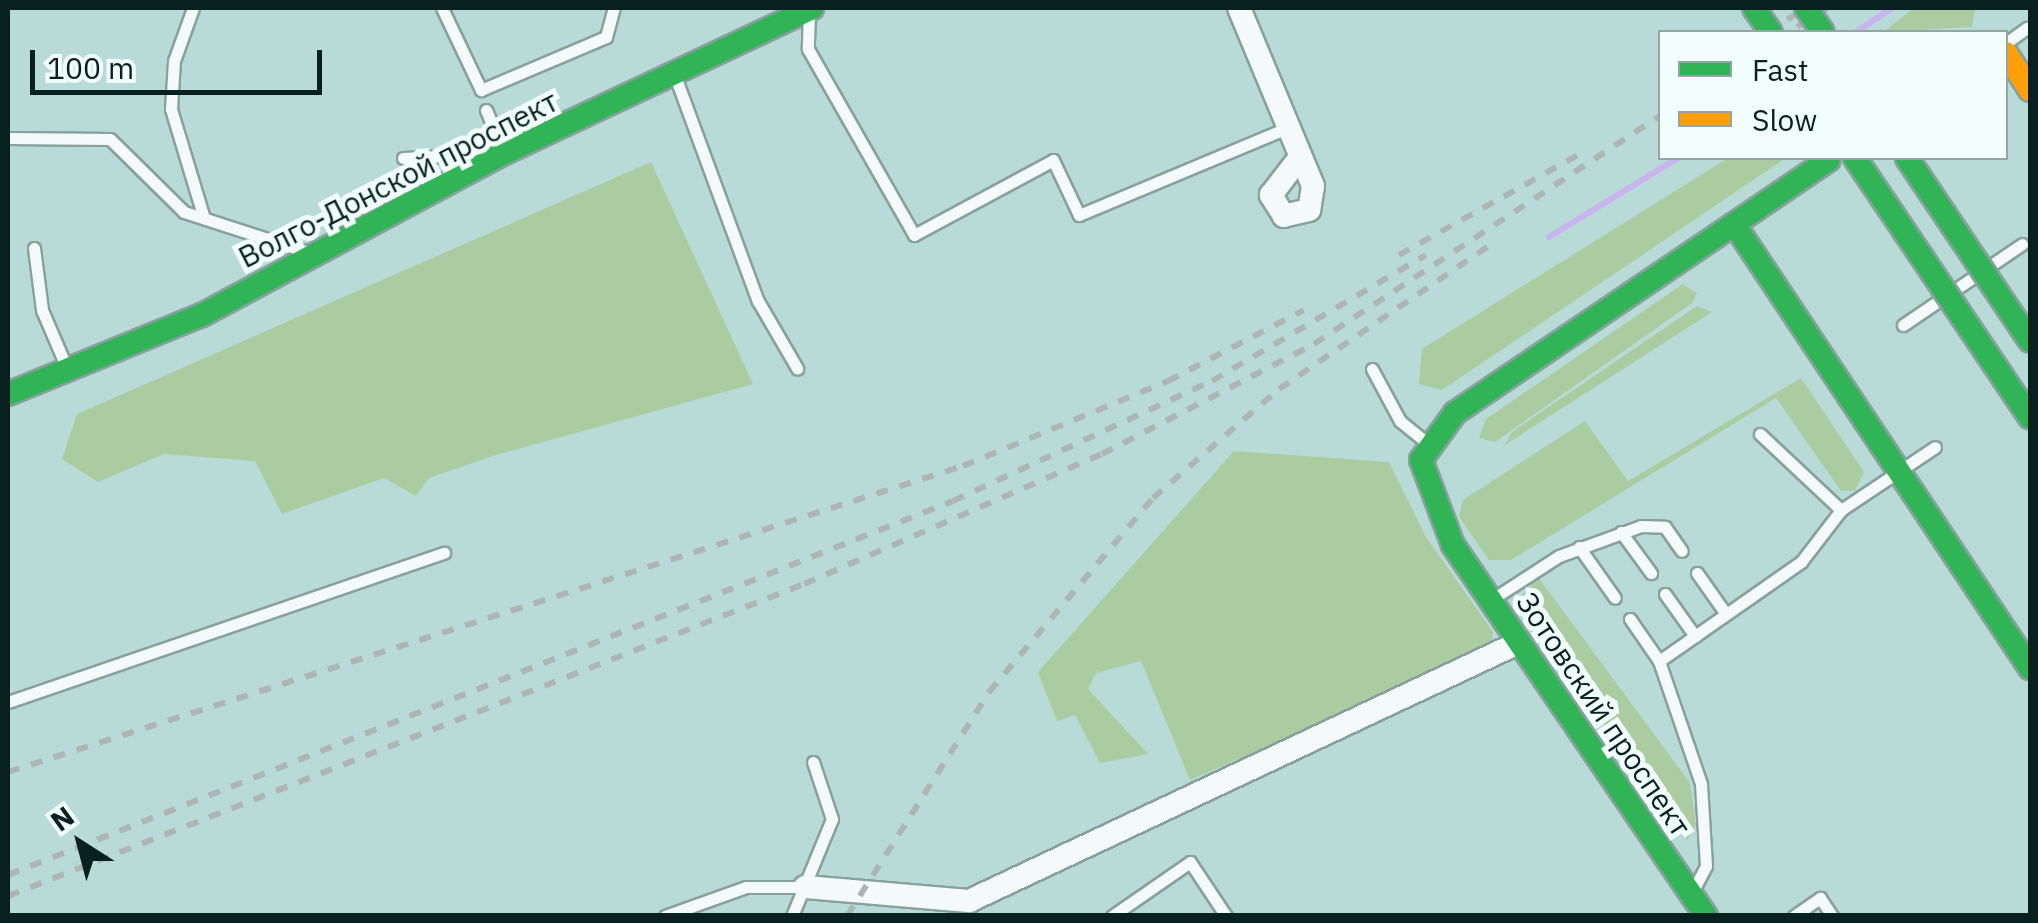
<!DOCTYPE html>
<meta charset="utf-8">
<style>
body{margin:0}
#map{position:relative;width:2038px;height:923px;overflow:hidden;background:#b9dbd7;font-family:"IBM Plex Sans",sans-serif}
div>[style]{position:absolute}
.green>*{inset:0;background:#abcca1}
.stream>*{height:6px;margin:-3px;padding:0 3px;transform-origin:3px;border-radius:3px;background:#c9b4f0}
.roads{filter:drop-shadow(2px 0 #87a19e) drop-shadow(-2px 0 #87a19e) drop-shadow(0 2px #87a19e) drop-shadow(0 -2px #87a19e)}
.lane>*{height:11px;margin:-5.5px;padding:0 5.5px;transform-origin:5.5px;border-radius:5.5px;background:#f4faf9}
.street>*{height:22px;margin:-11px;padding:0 11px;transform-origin:11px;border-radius:11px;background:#f4faf9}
.fast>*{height:22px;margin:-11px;padding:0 11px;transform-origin:11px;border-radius:11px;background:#30b455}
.slow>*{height:22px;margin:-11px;padding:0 11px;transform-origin:11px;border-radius:11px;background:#ff9f0a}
.rail>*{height:6px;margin-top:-3px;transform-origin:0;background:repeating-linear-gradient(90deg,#adb6b5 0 12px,transparent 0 24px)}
.bridges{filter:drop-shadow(2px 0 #87a19e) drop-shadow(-2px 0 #87a19e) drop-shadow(0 2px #87a19e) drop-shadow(0 -2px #87a19e)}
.fast-bridge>*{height:22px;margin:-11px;padding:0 11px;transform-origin:11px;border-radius:11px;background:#30b455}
span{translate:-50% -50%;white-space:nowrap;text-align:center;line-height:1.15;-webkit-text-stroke:10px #f2fefd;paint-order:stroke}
.street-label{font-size:30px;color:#08211f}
.frame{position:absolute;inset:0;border:10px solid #08211f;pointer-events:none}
.legend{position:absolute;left:1658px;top:30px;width:350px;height:130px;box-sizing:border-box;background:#f2fefd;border:2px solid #94a6a4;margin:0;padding:12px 18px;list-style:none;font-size:30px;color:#08211f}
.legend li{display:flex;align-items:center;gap:20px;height:50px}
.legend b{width:50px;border:2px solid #94a6a4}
.north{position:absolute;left:30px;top:793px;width:100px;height:100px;-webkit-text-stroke:8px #f2fefd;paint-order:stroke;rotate:324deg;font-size:28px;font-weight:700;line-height:40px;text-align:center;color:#08211f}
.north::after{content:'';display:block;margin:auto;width:35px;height:45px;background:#08211f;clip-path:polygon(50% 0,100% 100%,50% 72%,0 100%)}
.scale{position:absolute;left:30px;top:50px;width:292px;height:45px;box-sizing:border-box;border:5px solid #08211f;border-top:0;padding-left:12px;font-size:30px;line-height:35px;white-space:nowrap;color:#08211f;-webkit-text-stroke:8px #f2fefd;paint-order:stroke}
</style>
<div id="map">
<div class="green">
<div style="clip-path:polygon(1914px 8px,1975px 8px,1972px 27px,1883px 32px)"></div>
<div style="clip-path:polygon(1728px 158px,1786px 158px,1442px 390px,1419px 384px,1422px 349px)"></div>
<div style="clip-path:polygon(651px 162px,753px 384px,496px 455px,429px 478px,416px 496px,384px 478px,282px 514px,255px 461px,164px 454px,98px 482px,62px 459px,77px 414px)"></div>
<div style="clip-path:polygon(1683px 284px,1697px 293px,1692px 303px,1495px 442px,1479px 438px,1486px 419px)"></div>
<div style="clip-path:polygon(1697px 306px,1712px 312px,1505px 445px,1512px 432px)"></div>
<div style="clip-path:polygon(1801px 378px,1864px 472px,1855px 491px,1841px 491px,1776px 398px,1511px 560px,1489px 560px,1459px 517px,1463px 500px,1585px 421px,1628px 481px)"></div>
<div style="clip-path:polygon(1234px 451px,1389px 462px,1426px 537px,1493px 632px,1491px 649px,1190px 780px,1141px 661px,1096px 673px,1088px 689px,1148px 754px,1100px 763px,1075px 715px,1057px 721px,1038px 672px)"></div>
<div style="clip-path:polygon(1538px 577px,1690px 783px,1696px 825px,1687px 840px,1527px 616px,1523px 595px)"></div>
</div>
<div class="stream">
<div style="left:1856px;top:32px;width:43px;rotate:-33.7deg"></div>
<div style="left:1549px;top:237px;width:151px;rotate:-31.5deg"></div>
</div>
<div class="roads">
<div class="lane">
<div style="left:193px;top:8px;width:56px;rotate:109.7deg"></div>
<div style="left:174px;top:61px;width:48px;rotate:93.6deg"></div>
<div style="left:171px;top:109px;width:114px;rotate:73.2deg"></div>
<div style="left:442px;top:8px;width:91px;rotate:64.6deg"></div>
<div style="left:481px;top:90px;width:136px;rotate:-23deg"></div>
<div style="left:606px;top:37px;width:30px;rotate:-75deg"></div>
<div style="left:809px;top:13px;width:36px;rotate:92deg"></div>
<div style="left:808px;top:49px;width:214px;rotate:60.3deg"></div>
<div style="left:914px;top:235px;width:158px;rotate:-28.3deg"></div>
<div style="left:1053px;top:160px;width:61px;rotate:64.7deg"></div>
<div style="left:1079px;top:215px;width:223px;rotate:-22.7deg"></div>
<div style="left:2006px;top:43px;width:26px;rotate:-36deg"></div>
<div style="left:675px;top:76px;width:240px;rotate:69.8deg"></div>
<div style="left:758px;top:301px;width:78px;rotate:59.8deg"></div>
<div style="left:486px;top:110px;width:43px;rotate:67deg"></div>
<div style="left:8px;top:138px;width:102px;rotate:0.6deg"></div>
<div style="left:110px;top:139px;width:104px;rotate:44.6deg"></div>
<div style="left:184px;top:212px;width:130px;rotate:17.9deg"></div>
<div style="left:403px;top:158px;width:81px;rotate:-2.8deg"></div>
<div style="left:34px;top:248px;width:63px;rotate:82.6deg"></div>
<div style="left:42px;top:310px;width:61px;rotate:66.8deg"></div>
<div style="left:1903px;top:325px;width:144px;rotate:-34.2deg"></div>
<div style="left:1372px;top:369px;width:59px;rotate:61.7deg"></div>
<div style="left:1400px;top:421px;width:33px;rotate:39deg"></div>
<div style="left:1760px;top:434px;width:111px;rotate:43.2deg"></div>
<div style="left:1621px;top:532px;width:51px;rotate:53.8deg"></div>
<div style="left:1579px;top:547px;width:62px;rotate:54.8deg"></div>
<div style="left:1697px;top:573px;width:50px;rotate:54.7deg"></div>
<div style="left:1665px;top:594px;width:52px;rotate:54.5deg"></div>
<div style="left:1494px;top:598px;width:77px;rotate:-32.9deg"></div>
<div style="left:1559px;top:556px;width:87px;rotate:-20.1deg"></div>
<div style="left:1641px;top:526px;width:24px;rotate:2deg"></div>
<div style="left:1665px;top:527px;width:29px;rotate:55deg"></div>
<div style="left:1630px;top:619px;width:51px;rotate:55.4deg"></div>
<div style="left:1659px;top:661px;width:130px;rotate:71.1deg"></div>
<div style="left:1701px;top:784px;width:82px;rotate:86.5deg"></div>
<div style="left:1706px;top:866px;width:27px;rotate:118deg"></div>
<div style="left:1659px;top:661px;width:173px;rotate:-34.9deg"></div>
<div style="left:1801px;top:562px;width:66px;rotate:-52.4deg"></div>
<div style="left:1841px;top:510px;width:113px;rotate:-33.8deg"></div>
<div style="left:8px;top:702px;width:461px;rotate:-18.9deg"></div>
<div style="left:665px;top:916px;width:86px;rotate:-19.7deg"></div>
<div style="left:746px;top:887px;width:59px"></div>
<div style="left:792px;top:916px;width:105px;rotate:-67.6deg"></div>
<div style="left:832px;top:819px;width:60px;rotate:-108.4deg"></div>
<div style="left:1112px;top:916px;width:95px;rotate:-34.7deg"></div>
<div style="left:1190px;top:862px;width:65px;rotate:56.3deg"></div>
<div style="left:1794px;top:916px;width:32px;rotate:-35deg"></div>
<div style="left:1820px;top:898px;width:22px;rotate:56deg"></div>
</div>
<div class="street">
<div style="left:1239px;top:8px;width:193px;rotate:67.4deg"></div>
<div style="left:1313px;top:186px;width:24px;rotate:99deg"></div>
<div style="left:1309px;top:210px;width:26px;rotate:167deg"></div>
<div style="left:1284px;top:216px;width:25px;rotate:-122deg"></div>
<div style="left:1271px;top:195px;width:43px;rotate:-52.6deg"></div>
<div style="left:805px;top:887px;width:165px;rotate:4.9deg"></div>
<div style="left:969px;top:901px;width:607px;rotate:-25.17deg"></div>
</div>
<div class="fast">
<div style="left:1734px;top:224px;width:534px;rotate:56.31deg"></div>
<div style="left:8px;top:394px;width:209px;rotate:-22.2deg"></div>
<div style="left:202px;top:315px;width:336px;rotate:-28.2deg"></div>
<div style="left:498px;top:156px;width:347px;rotate:-25.2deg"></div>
<div style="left:1706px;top:916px;width:449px;rotate:-124.3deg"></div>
<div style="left:1453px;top:545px;width:91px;rotate:-110.6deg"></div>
<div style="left:1421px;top:460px;width:58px;rotate:-54.1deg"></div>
<div style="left:1455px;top:413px;width:451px;rotate:-34.1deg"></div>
</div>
<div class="slow">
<div style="left:2006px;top:53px;width:44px;rotate:57deg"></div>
</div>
</div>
<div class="rail">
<div style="left:1797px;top:27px;width:36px;rotate:-32deg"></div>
<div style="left:1767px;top:32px;width:46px;rotate:-31.6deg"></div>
<div style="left:1399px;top:255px;width:215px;rotate:-29.2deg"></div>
<div style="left:8px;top:772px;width:1003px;rotate:-17.77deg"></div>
<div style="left:963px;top:466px;width:222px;rotate:-22.5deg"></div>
<div style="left:1168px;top:381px;width:153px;rotate:-27.6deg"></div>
<div style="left:8px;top:875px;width:1016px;rotate:-21.59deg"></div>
<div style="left:953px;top:501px;width:285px;rotate:-24.9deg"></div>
<div style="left:1212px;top:381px;width:248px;rotate:-30.5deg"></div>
<div style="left:8px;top:896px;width:855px;rotate:-21.4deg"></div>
<div style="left:804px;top:584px;width:325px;rotate:-23.6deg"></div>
<div style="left:1102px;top:454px;width:239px;rotate:-27.4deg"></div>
<div style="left:1314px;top:344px;width:414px;rotate:-33.4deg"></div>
<div style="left:847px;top:916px;width:265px;rotate:-57.6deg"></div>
<div style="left:989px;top:692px;width:254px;rotate:-49.8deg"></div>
<div style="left:1153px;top:498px;width:167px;rotate:-40.9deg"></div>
<div style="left:1279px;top:389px;width:259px;rotate:-34.3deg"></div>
</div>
<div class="bridges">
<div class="fast-bridge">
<div style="left:1754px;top:8px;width:29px;rotate:55deg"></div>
<div style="left:1806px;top:8px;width:29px;rotate:55deg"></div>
<div style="left:1855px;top:158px;width:313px;rotate:56deg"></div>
<div style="left:1907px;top:158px;width:220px;rotate:56.1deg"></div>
</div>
</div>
<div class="street-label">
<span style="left:398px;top:179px;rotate:-27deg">Волго-Донской проспект</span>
<span style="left:1604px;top:714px;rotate:56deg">Зотовский проспект</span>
</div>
<div class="frame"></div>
<ul class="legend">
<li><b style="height:12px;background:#30b455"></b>Fast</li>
<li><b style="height:12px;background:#ff9f0a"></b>Slow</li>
</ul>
<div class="north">N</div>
<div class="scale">100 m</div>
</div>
